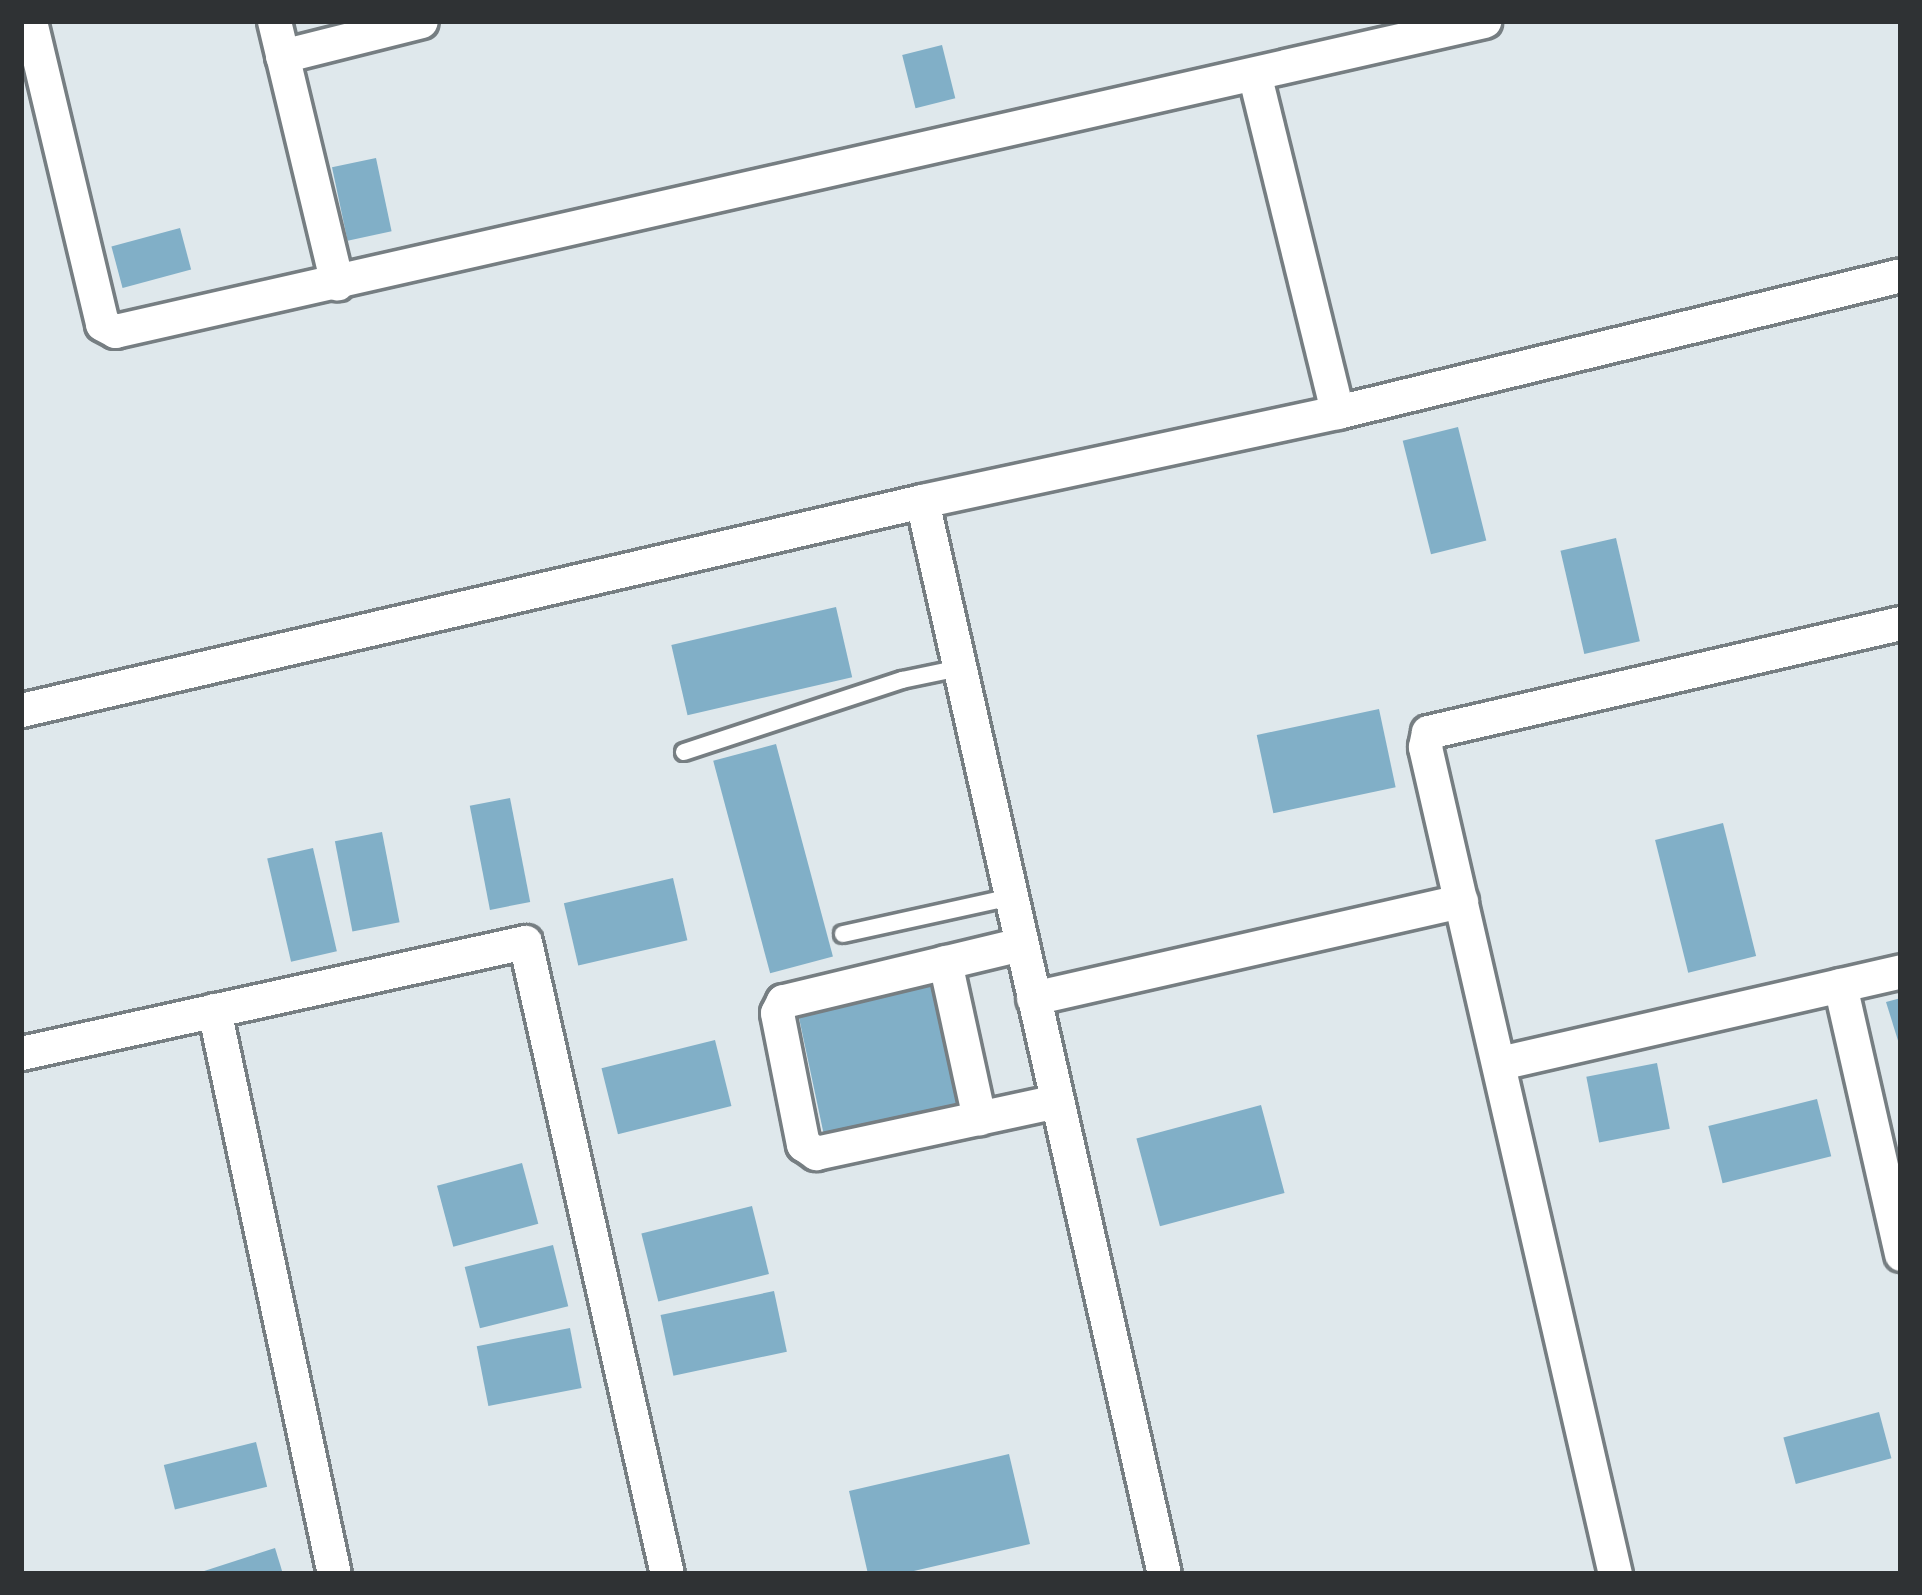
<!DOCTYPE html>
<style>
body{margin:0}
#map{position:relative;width:1922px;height:1595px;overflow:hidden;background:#dfe8ec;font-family:"Source Serif 4",serif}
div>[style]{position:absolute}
.building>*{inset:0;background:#81afc7;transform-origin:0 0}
.roads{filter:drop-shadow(3px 0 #767e82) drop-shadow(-3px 0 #767e82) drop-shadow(0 3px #767e82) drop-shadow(0 -3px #767e82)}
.service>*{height:16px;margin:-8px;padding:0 8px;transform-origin:8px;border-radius:8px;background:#fff}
.minor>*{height:33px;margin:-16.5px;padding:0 16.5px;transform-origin:16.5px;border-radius:16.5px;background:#fff}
span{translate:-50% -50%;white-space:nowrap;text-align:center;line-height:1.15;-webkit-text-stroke:9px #dfe8ec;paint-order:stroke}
.frame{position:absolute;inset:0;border:24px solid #2f3234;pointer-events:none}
</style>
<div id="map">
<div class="building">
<div style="left:942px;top:45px;width:55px;height:41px;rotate:76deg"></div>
<div style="left:376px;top:158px;width:75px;height:45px;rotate:78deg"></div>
<div style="left:180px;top:228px;width:43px;height:71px;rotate:75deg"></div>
<div style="left:1458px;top:427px;width:117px;height:57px;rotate:76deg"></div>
<div style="left:1616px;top:538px;width:106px;height:57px;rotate:77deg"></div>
<div style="left:836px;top:607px;width:72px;height:169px;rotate:77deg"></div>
<div style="left:1379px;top:709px;width:80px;height:125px;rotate:78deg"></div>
<div style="left:776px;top:744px;width:220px;height:65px;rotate:75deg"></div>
<div style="left:510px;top:798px;width:106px;height:41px;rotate:79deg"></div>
<div style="left:1723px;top:823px;width:137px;height:70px;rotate:76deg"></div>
<div style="left:382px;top:832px;width:92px;height:48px;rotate:79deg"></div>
<div style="left:313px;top:848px;width:106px;height:47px;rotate:77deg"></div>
<div style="left:673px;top:878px;width:64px;height:112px;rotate:77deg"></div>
<div style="left:937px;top:984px;width:130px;height:142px;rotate:78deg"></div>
<div style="clip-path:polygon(1901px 998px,1901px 1046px,1900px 1047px,1886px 1002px)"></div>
<div style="left:715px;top:1040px;width:68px;height:117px;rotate:76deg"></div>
<div style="left:1657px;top:1063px;width:67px;height:72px;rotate:79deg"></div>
<div style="left:1817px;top:1099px;width:59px;height:112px;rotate:76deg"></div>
<div style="left:1261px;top:1105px;width:91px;height:129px;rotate:75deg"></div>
<div style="left:522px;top:1163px;width:63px;height:88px;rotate:75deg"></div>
<div style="left:752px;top:1206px;width:70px;height:114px;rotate:76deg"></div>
<div style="left:553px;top:1245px;width:63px;height:91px;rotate:76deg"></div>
<div style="left:774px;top:1291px;width:62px;height:116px;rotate:78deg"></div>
<div style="left:570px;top:1328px;width:61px;height:95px;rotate:79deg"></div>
<div style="left:1879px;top:1412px;width:48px;height:99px;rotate:75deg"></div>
<div style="left:256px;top:1442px;width:46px;height:95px;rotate:76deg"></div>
<div style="clip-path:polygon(1009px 1454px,1030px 1544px,901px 1574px,868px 1574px,849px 1491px)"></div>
<div style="clip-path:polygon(275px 1548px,283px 1574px,198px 1574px,198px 1573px)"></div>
</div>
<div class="roads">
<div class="service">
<div style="left:684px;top:752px;width:230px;rotate:-18.3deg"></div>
<div style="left:902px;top:680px;width:59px;rotate:-11.7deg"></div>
<div style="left:843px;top:934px;width:172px;rotate:-12.4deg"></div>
</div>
<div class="minor">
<div style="left:30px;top:21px;width:311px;rotate:76.6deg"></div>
<div style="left:102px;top:324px;width:15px;rotate:28deg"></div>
<div style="left:115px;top:331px;width:1404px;rotate:-12.76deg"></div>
<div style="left:274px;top:21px;width:270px;rotate:76.5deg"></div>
<div style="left:282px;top:56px;width:143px;rotate:-14.1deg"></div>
<div style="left:1255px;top:77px;width:345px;rotate:76.2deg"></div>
<div style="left:922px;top:501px;width:1100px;rotate:77.29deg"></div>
<div style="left:21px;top:710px;width:925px;rotate:-13.06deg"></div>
<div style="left:922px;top:501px;width:424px;rotate:-12.1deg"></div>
<div style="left:1337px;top:412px;width:580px;rotate:-13.65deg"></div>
<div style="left:1021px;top:944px;width:245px;rotate:166.5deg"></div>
<div style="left:783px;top:1001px;width:13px;rotate:117deg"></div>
<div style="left:777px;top:1013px;width:134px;rotate:78.8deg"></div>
<div style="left:803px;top:1144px;width:16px;rotate:35deg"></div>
<div style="left:816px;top:1153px;width:246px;rotate:-12.2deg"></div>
<div style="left:945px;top:962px;width:160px;rotate:77.7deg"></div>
<div style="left:1840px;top:985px;width:276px;rotate:77.2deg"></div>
<div style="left:1033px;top:998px;width:439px;rotate:-12.8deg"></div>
<div style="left:214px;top:1010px;width:577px;rotate:77.99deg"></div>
<div style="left:21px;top:1053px;width:516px;rotate:-12.42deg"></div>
<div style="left:525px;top:942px;width:648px;rotate:77.34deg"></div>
<div style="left:1500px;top:1063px;width:411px;rotate:-12.9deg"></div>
<div style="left:1615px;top:1574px;width:849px;rotate:-102.94deg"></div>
<div style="left:1425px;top:747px;width:15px;rotate:-79deg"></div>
<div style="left:1428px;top:732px;width:485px;rotate:-13deg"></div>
</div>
</div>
<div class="frame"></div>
</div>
